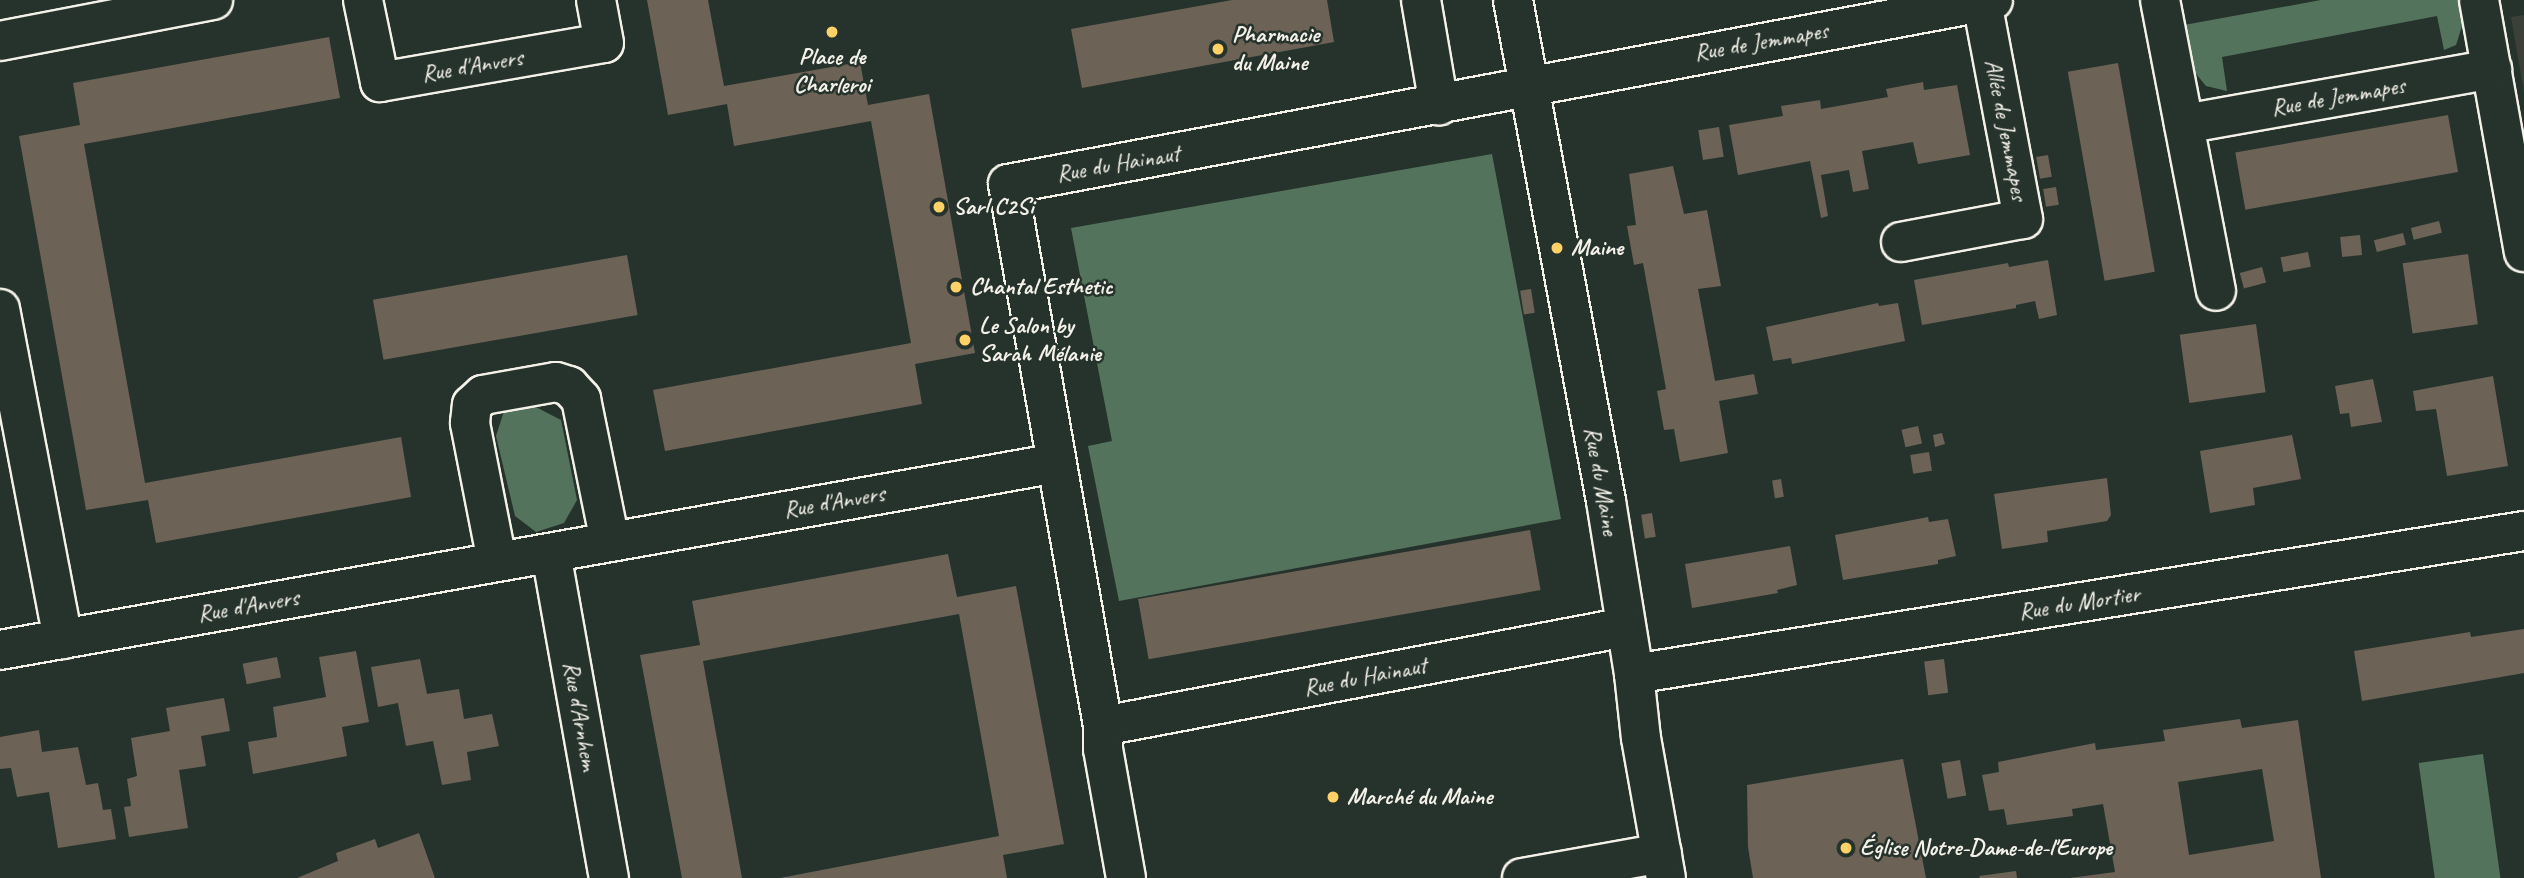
<!DOCTYPE html>
<meta charset="utf-8">
<style>
body{margin:0}
#map{position:relative;width:2524px;height:878px;overflow:hidden;background:#26332d;font-family:Caveat,sans-serif}
div>[style]{position:absolute}
.built>*{inset:0;background:#3b4139}
.green>*{inset:0;background:#54735c;transform-origin:0 0}
.building>*{inset:0;background:#6c6256;transform-origin:0 0}
.roads{filter:drop-shadow(2px 0 #f4f1e8) drop-shadow(-2px 0 #f4f1e8) drop-shadow(0 2px #f4f1e8) drop-shadow(0 -2px #f4f1e8)}
.minor>*{height:38px;margin:-19px;padding:0 19px;transform-origin:19px;border-radius:19px;background:#26332d}
.dots>*{width:19px;height:19px;translate:-50% -50%;box-sizing:border-box;border:4px solid #26332d;border-radius:50%}
span{translate:-50% -50%;white-space:nowrap;text-align:center;line-height:1.15;-webkit-text-stroke:5px #26332d;paint-order:stroke}
.poi-label{font-size:24px;color:#f4f1e8;font-weight:700}
.left{translate:0 -50%;text-align:left}
.street-label{font-size:24px;color:#f4f1e8}
</style>
<div id="map">
<div class="built">
<div style="clip-path:polygon(2524px 15px,2524px 92px,2511px 17px)"></div>
</div>
<div class="green">
<div style="clip-path:polygon(2321px 0,2461px 0,2462px 26px,2456px 45px,2444px 50px,2437px 16px,2222px 57px,2227px 91px,2206px 86px,2188px 64px,2184px 25px)"></div>
<div style="clip-path:polygon(1492px 154px,1561px 519px,1119px 601px,1088px 446px,1112px 441px,1071px 228px)"></div>
<div style="clip-path:polygon(530px 404px,561px 420px,577px 500px,564px 523px,536px 532px,515px 516px,496px 436px,504px 411px)"></div>
<div style="left:2483px;top:754px;width:125px;height:65px;rotate:82deg"></div>
</div>
<div class="building">
<div style="clip-path:polygon(647px 0,708px 0,724px 86px,860px 62px,868px 105px,929px 94px,975px 353px,915px 364px,922px 404px,665px 451px,653px 390px,911px 343px,871px 121px,734px 146px,727px 104px,668px 115px)"></div>
<div style="clip-path:polygon(1232px 0,1327px 0,1334px 42px,1082px 88px,1071px 29px)"></div>
<div style="clip-path:polygon(329px 37px,340px 98px,84px 144px,145px 483px,401px 437px,411px 497px,156px 543px,148px 500px,86px 510px,19px 136px,80px 125px,73px 83px)"></div>
<div style="left:2118px;top:63px;width:212px;height:51px;rotate:80deg"></div>
<div style="clip-path:polygon(1923px 82px,1924px 90px,1957px 85px,1970px 155px,1918px 164px,1913px 142px,1862px 151px,1869px 189px,1853px 192px,1849px 170px,1821px 175px,1828px 216px,1821px 218px,1810px 161px,1738px 175px,1729px 125px,1783px 116px,1781px 106px,1820px 100px,1821px 109px,1888px 97px,1886px 89px)"></div>
<div style="left:2448px;top:115px;width:58px;height:216px;rotate:80deg"></div>
<div style="left:1719px;top:127px;width:30px;height:21px;rotate:81deg"></div>
<div style="left:2048px;top:155px;width:22px;height:12px;rotate:80deg"></div>
<div style="clip-path:polygon(1673px 166px,1684px 214px,1707px 210px,1721px 286px,1698px 289px,1715px 381px,1754px 374px,1758px 394px,1719px 401px,1728px 453px,1680px 462px,1674px 429px,1664px 430px,1657px 391px,1666px 389px,1643px 263px,1634px 265px,1627px 226px,1636px 225px,1629px 174px)"></div>
<div style="left:2056px;top:187px;width:18px;height:13px;rotate:81deg"></div>
<div style="left:2439px;top:221px;width:12px;height:29px;rotate:76deg"></div>
<div style="left:2403px;top:233px;width:12px;height:30px;rotate:76deg"></div>
<div style="left:2360px;top:235px;width:20px;height:20px;rotate:84deg"></div>
<div style="left:2308px;top:252px;width:15px;height:28px;rotate:79deg"></div>
<div style="left:2468px;top:254px;width:71px;height:66px;rotate:82deg"></div>
<div style="left:627px;top:255px;width:61px;height:258px;rotate:80deg"></div>
<div style="clip-path:polygon(2048px 260px,2057px 315px,2039px 319px,2035px 301px,2016px 305px,2016px 308px,1922px 325px,1914px 280px,2008px 263px,2009px 267px)"></div>
<div style="left:2262px;top:267px;width:16px;height:23px;rotate:75deg"></div>
<div style="left:1531px;top:289px;width:24px;height:11px;rotate:81deg"></div>
<div style="clip-path:polygon(1878px 303px,1879px 306px,1898px 303px,1905px 341px,1792px 364px,1791px 358px,1773px 361px,1766px 327px)"></div>
<div style="left:2256px;top:324px;width:69px;height:77px;rotate:82deg"></div>
<div style="clip-path:polygon(2493px 376px,2508px 466px,2447px 476px,2436px 409px,2416px 411px,2413px 391px)"></div>
<div style="clip-path:polygon(2373px 379px,2382px 422px,2351px 427px,2349px 413px,2340px 414px,2335px 386px)"></div>
<div style="left:1918px;top:426px;width:18px;height:17px;rotate:77deg"></div>
<div style="clip-path:polygon(1942px 433px,1945px 444px,1935px 447px,1933px 435px)"></div>
<div style="clip-path:polygon(2292px 435px,2301px 479px,2253px 488px,2255px 505px,2210px 513px,2200px 451px)"></div>
<div style="left:1929px;top:452px;width:19px;height:19px;rotate:81deg"></div>
<div style="clip-path:polygon(2107px 478px,2111px 515px,2107px 521px,2047px 531px,2048px 542px,2002px 549px,1994px 494px)"></div>
<div style="left:1781px;top:479px;width:18px;height:9px;rotate:81deg"></div>
<div style="left:1652px;top:513px;width:24px;height:11px;rotate:81deg"></div>
<div style="clip-path:polygon(1928px 517px,1929px 522px,1948px 519px,1956px 556px,1938px 560px,1938px 564px,1843px 580px,1835px 535px)"></div>
<div style="left:1530px;top:530px;width:61px;height:398px;rotate:80deg"></div>
<div style="clip-path:polygon(1790px 546px,1797px 585px,1777px 590px,1778px 593px,1692px 608px,1685px 564px)"></div>
<div style="clip-path:polygon(948px 554px,957px 597px,1016px 586px,1064px 844px,1003px 855px,1007px 878px,780px 878px,999px 836px,959px 614px,703px 661px,742px 878px,682px 878px,640px 655px,700px 645px,692px 601px)"></div>
<div style="clip-path:polygon(2524px 629px,2524px 673px,2362px 701px,2354px 651px,2470px 632px,2471px 637px)"></div>
<div style="clip-path:polygon(356px 651px,369px 722px,342px 727px,347px 756px,253px 774px,248px 742px,277px 737px,273px 707px,326px 697px,319px 657px)"></div>
<div style="left:277px;top:657px;width:21px;height:35px;rotate:79deg"></div>
<div style="clip-path:polygon(420px 659px,427px 694px,459px 689px,464px 719px,492px 714px,499px 746px,467px 752px,471px 780px,442px 785px,433px 741px,406px 746px,398px 703px,378px 707px,371px 667px)"></div>
<div style="left:1944px;top:659px;width:34px;height:20px;rotate:83deg"></div>
<div style="clip-path:polygon(224px 698px,230px 731px,201px 736px,206px 766px,179px 770px,188px 828px,129px 837px,124px 807px,131px 806px,127px 779px,137px 776px,131px 738px,170px 731px,166px 708px)"></div>
<div style="clip-path:polygon(evenodd,2240px 719px,2242px 728px,2298px 720px,2321px 878px,2070px 878px,2115px 872px,2103px 804px,2072px 809px,2073px 816px,2007px 825px,2004px 809px,1989px 811px,1982px 775px,1999px 772px,1998px 762px,2095px 743px,2096px 750px,2165px 741px,2163px 730px,2240px 719px,2262px 769px,2274px 841px,2189px 855px,2178px 782px,2262px 769px)"></div>
<div style="clip-path:polygon(39px 730px,42px 752px,78px 747px,86px 785px,98px 783px,103px 810px,111px 809px,116px 839px,58px 848px,49px 792px,17px 797px,11px 768px,0 769px,0 737px)"></div>
<div style="clip-path:polygon(1903px 759px,1926px 878px,1753px 878px,1748px 847px,1747px 785px)"></div>
<div style="left:1960px;top:760px;width:36px;height:19px;rotate:80deg"></div>
<div style="clip-path:polygon(419px 833px,435px 878px,297px 878px,338px 861px,336px 853px,375px 839px,378px 848px)"></div>
<div style="clip-path:polygon(2016px 871px,2017px 878px,1980px 878px,1979px 876px)"></div>
</div>
<div class="roads">
<div class="minor">
<div style="left:363px;top:0;width:84px;rotate:78.3deg"></div>
<div style="left:380px;top:82px;width:227px;rotate:-9.9deg"></div>
<div style="left:604px;top:43px;width:44px;rotate:-100.5deg"></div>
<div style="left:1421px;top:0;width:107px;rotate:80.3deg"></div>
<div style="left:1513px;top:0;width:510px;rotate:79.48deg"></div>
<div style="left:1606px;top:501px;width:175px;rotate:80.8deg"></div>
<div style="left:1634px;top:674px;width:64px;rotate:83.8deg"></div>
<div style="left:1641px;top:738px;width:142px;rotate:79.9deg"></div>
<div style="left:2160px;top:0;width:296px;rotate:79.1deg"></div>
<div style="left:2479px;top:0;width:256px;rotate:79.9deg"></div>
<div style="left:0;top:41px;width:217px;rotate:-10.9deg"></div>
<div style="left:2184px;top:124px;width:313px;rotate:-10.1deg"></div>
<div style="left:1901px;top:242px;width:124px;rotate:-10.7deg"></div>
<div style="left:2023px;top:219px;width:221px;rotate:-100.7deg"></div>
<div style="left:0;top:309px;width:336px;rotate:79.2deg"></div>
<div style="left:551px;top:553px;width:330px;rotate:79.9deg"></div>
<div style="left:497px;top:561px;width:141px;rotate:-101.1deg"></div>
<div style="left:470px;top:423px;width:18px;rotate:-84deg"></div>
<div style="left:472px;top:405px;width:15px;rotate:-42deg"></div>
<div style="left:483px;top:395px;width:74px;rotate:-10.1deg"></div>
<div style="left:556px;top:382px;width:14px;rotate:17deg"></div>
<div style="left:569px;top:386px;width:18px;rotate:47deg"></div>
<div style="left:581px;top:399px;width:146px;rotate:78.5deg"></div>
<div style="left:0;top:650px;width:1073px;rotate:-10.03deg"></div>
<div style="left:1634px;top:674px;width:901px;rotate:-9.13deg"></div>
<div style="left:1103px;top:726px;width:532px;rotate:-10.72deg"></div>
<div style="left:1126px;top:878px;width:131px;rotate:-100.1deg"></div>
<div style="left:1103px;top:749px;width:23px;rotate:-90deg"></div>
<div style="left:1103px;top:726px;width:550px;rotate:-99.94deg"></div>
<div style="left:1008px;top:184px;width:1002px;rotate:-10.58deg"></div>
<div style="left:1522px;top:878px;width:142px;rotate:-10.1deg"></div>
</div>
</div>
<div class="dots">
<div style="left:832px;top:32px;background:#ffd166"></div>
<div style="left:1218px;top:49px;background:#ffd166"></div>
<div style="left:939px;top:207px;background:#ffd166"></div>
<div style="left:1557px;top:248px;background:#ffd166"></div>
<div style="left:956px;top:287px;background:#ffd166"></div>
<div style="left:965px;top:340px;background:#ffd166"></div>
<div style="left:1333px;top:797px;background:#ffd166"></div>
<div style="left:1846px;top:848px;background:#ffd166"></div>
</div>
<div class="poi-label">
<span class="left" style="left:1232px;top:49px">Pharmacie<br>du Maine</span>
<span style="left:832px;top:71px">Place de<br>Charleroi</span>
<span class="left" style="left:953px;top:207px">Sarl C2Si</span>
<span class="left" style="left:1571px;top:248px">Maine</span>
<span class="left" style="left:970px;top:287px">Chantal Esthetic</span>
<span class="left" style="left:979px;top:340px">Le Salon by<br>Sarah Mélanie</span>
<span class="left" style="left:1347px;top:797px">Marché du Maine</span>
<span class="left" style="left:1860px;top:848px">Église Notre-Dame-de-l'Europe</span>
</div>
<div class="street-label">
<span style="left:1761px;top:42px;rotate:-10deg">Rue de Jemmapes</span>
<span style="left:472px;top:66px;rotate:-10deg">Rue d'Anvers</span>
<span style="left:2338px;top:97px;rotate:-10deg">Rue de Jemmapes</span>
<span style="left:2006px;top:130px;rotate:79deg">Allée de Jemmapes</span>
<span style="left:1118px;top:164px;rotate:-10deg">Rue du Hainaut</span>
<span style="left:1601px;top:481px;rotate:80deg">Rue du Maine</span>
<span style="left:834px;top:502px;rotate:-10deg">Rue d'Anvers</span>
<span style="left:2079px;top:603px;rotate:-9deg">Rue du Mortier</span>
<span style="left:248px;top:606px;rotate:-10deg">Rue d'Anvers</span>
<span style="left:1365px;top:677px;rotate:-11deg">Rue du Hainaut</span>
<span style="left:580px;top:716px;rotate:80deg">Rue d'Arnhem</span>
</div>
</div>
